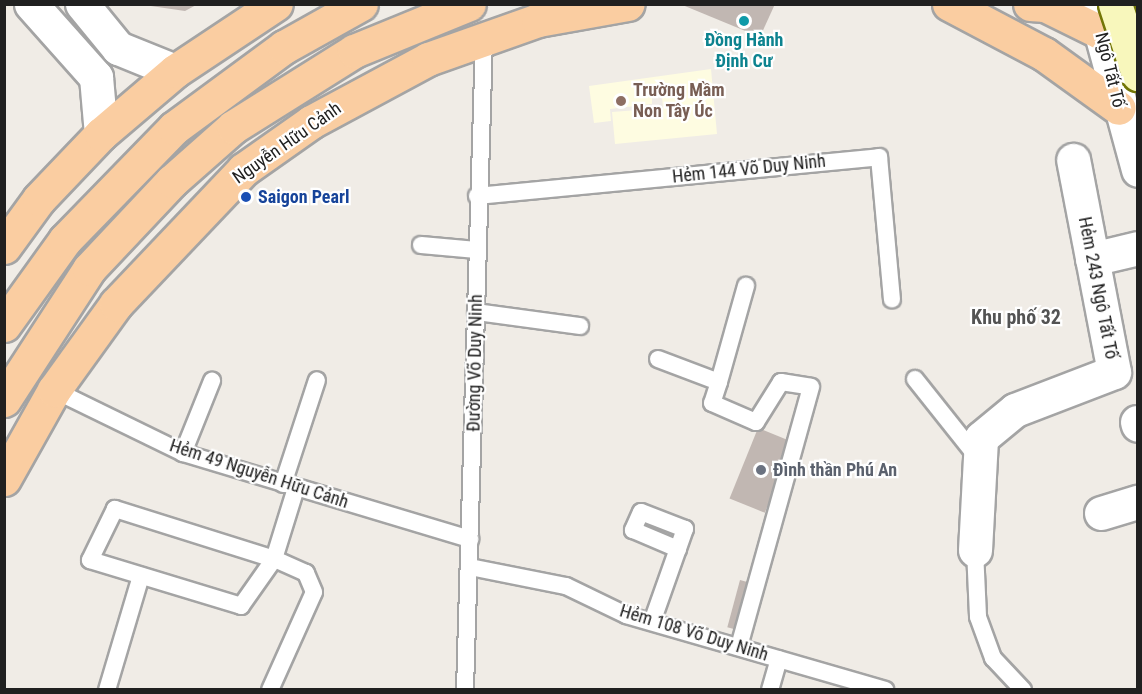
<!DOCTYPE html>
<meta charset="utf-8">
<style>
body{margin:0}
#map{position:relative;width:1142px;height:694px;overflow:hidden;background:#f0ece6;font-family:"Roboto Condensed",sans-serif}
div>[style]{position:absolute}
.education>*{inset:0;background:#fefce1}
.building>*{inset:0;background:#c1b7b2;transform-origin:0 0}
.roads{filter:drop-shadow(2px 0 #a4a4a4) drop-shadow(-2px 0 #a4a4a4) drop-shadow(0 2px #a4a4a4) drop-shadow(0 -2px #a4a4a4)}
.lane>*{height:16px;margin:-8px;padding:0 8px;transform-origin:8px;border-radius:8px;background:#fff}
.street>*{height:33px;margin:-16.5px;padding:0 16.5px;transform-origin:16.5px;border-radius:16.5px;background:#fff}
.primary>*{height:33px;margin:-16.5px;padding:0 16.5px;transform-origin:16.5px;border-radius:16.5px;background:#facda1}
.bridges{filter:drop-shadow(2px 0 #737607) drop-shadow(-2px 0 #737607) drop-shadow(0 2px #737607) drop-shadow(0 -2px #737607)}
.secondary-bridge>*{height:33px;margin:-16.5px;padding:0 16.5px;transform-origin:16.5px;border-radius:16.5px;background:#f8f7bc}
.dots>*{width:16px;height:16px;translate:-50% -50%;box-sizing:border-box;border:3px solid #fff;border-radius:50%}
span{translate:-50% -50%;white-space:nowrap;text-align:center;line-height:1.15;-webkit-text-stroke:4.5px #fff;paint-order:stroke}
.culture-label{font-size:18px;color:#0d838f;font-weight:700}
.street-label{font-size:18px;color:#202020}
.education-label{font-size:18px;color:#785e54;font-weight:700}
.left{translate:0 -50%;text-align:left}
.transit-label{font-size:18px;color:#164399;font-weight:700}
.worship-label{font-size:18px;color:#5b616d;font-weight:700}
.neighbourhood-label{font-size:20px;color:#535353;font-weight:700}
.frame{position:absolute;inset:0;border:6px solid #202020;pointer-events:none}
</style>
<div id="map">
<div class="education">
<div style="clip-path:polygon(711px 69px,717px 134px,615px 144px,612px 112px,663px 108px,662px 96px,652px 98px,652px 104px,610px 109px,611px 121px,594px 123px,589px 86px)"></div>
</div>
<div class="building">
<div style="clip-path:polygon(198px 4px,185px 11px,144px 5px,144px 4px)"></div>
<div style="clip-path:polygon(680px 4px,775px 4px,760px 37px)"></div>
<div style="left:758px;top:428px;width:38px;height:76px;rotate:22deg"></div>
<div style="left:740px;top:580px;width:16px;height:49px;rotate:15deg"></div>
</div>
<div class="roads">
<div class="lane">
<div style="left:477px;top:196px;width:404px;rotate:-5.5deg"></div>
<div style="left:879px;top:157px;width:143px;rotate:84.8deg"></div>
<div style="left:421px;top:245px;width:56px;rotate:5.1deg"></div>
<div style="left:476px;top:312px;width:105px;rotate:7.7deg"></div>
<div style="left:658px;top:359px;width:65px;rotate:20.7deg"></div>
<div style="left:719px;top:382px;width:22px;rotate:108deg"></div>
<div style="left:712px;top:403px;width:48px;rotate:23.4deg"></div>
<div style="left:756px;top:422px;width:47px;rotate:-58deg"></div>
<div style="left:781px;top:382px;width:30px;rotate:9deg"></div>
<div style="left:811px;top:387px;width:269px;rotate:105.5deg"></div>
<div style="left:915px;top:379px;width:100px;rotate:51.5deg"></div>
<div style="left:719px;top:382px;width:100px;rotate:-74.3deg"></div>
<div style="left:54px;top:390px;width:144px;rotate:26deg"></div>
<div style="left:183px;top:453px;width:300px;rotate:16.7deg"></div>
<div style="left:183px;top:453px;width:78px;rotate:-68.1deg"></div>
<div style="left:283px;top:484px;width:109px;rotate:-71.9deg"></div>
<div style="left:975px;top:550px;width:67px;rotate:87.4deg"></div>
<div style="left:978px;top:617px;width:44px;rotate:69.9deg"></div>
<div style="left:993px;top:658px;width:44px;rotate:46.8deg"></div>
<div style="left:470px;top:567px;width:98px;rotate:11.2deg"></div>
<div style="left:566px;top:586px;width:67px;rotate:25.8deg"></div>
<div style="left:626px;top:615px;width:270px;rotate:16.1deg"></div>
<div style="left:652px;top:622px;width:99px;rotate:-70.5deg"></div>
<div style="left:685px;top:529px;width:47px;rotate:-158.9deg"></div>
<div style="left:641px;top:512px;width:20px;rotate:114deg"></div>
<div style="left:633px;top:530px;width:49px;rotate:22.9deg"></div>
<div style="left:107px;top:690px;width:119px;rotate:-73.4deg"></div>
<div style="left:270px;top:690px;width:107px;rotate:-65.8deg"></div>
<div style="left:314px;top:592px;width:21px;rotate:-113deg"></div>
<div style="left:306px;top:573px;width:35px;rotate:-156deg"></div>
<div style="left:274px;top:559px;width:167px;rotate:-162.5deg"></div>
<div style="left:115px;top:509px;width:57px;rotate:116.1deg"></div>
<div style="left:90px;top:560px;width:158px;rotate:16.9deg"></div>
<div style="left:241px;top:606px;width:57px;rotate:-54.9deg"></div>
<div style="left:274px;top:559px;width:74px;rotate:-72.8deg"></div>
<div style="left:465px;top:690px;width:653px;rotate:-88.33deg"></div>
<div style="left:770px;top:690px;width:32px;rotate:-74deg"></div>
</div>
<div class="street">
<div style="left:31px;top:4px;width:98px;rotate:48.3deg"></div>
<div style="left:96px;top:77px;width:57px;rotate:85deg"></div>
<div style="left:82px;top:4px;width:57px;rotate:50.7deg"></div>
<div style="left:118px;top:48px;width:61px;rotate:22deg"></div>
<div style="left:1093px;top:4px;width:172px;rotate:74.8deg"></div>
<div style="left:1092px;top:259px;width:47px;rotate:-13.4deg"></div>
<div style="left:1137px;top:422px;width:3px;rotate:72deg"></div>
<div style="left:1101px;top:513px;width:39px;rotate:-17deg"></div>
<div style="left:975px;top:550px;width:112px;rotate:-86.9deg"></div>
<div style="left:981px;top:438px;width:44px;rotate:-39.5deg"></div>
<div style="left:1015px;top:410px;width:106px;rotate:-21deg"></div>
<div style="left:1114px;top:372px;width:216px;rotate:-100.9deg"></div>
</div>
<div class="primary">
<div style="left:949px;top:4px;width:107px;rotate:27.8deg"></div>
<div style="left:1044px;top:54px;width:92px;rotate:35.8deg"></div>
<div style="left:1030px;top:4px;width:15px;rotate:4deg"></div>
<div style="left:1045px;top:5px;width:61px;rotate:26.1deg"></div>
<div style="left:1100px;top:32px;width:39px;rotate:10deg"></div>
<div style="left:4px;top:247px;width:59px;rotate:-53.9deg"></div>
<div style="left:39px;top:199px;width:90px;rotate:-46.4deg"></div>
<div style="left:101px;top:134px;width:97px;rotate:-40.4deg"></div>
<div style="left:175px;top:71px;width:121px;rotate:-33.6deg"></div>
<div style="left:4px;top:325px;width:105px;rotate:-54.3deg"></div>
<div style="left:65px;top:240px;width:156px;rotate:-45.8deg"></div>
<div style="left:174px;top:128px;width:137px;rotate:-36.4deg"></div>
<div style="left:284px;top:47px;width:88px;rotate:-29.2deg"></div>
<div style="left:4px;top:400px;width:156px;rotate:-57deg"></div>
<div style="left:89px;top:269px;width:121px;rotate:-46.7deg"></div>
<div style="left:172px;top:181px;width:81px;rotate:-41.5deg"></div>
<div style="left:233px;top:127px;width:143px;rotate:-32.1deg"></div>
<div style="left:354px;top:51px;width:124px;rotate:-22.2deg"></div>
<div style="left:4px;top:479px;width:102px;rotate:-60.7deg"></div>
<div style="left:54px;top:390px;width:106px;rotate:-54.2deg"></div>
<div style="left:116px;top:304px;width:185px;rotate:-46.5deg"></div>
<div style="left:243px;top:170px;width:83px;rotate:-35.2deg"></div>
<div style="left:311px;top:122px;width:133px;rotate:-28.3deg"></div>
<div style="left:428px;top:59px;width:117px;rotate:-19.5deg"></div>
<div style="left:538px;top:20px;width:91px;rotate:-10.1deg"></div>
</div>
</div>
<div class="bridges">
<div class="secondary-bridge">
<div style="left:1115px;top:4px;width:74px;rotate:71.8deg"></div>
</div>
</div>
<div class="dots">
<div style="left:744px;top:21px;background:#0f9aa8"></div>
<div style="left:621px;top:101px;background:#8d6e63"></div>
<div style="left:246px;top:197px;background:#1a4fb4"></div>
<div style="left:761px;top:470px;background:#6b7280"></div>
</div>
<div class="culture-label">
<span style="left:744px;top:51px">Đồng Hành<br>Định Cư</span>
</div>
<div class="street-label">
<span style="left:1110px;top:70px;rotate:76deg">Ngô Tất Tố</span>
<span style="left:287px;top:143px;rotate:-35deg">Nguyễn Hữu Cảnh</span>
<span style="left:749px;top:169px;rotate:-6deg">Hẻm 144 Võ Duy Ninh</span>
<span style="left:1098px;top:288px;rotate:79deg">Hẻm 243 Ngô Tất Tố</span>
<span style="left:475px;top:363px;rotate:-89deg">Đường Võ Duy Ninh</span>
<span style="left:259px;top:474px;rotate:18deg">Hẻm 49 Nguyễn Hữu Cảnh</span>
<span style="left:694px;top:633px;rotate:17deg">Hẻm 108 Võ Duy Ninh</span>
</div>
<div class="education-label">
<span class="left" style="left:633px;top:101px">Trường Mầm<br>Non Tây Úc</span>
</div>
<div class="transit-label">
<span class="left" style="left:258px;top:197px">Saigon Pearl</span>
</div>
<div class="worship-label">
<span class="left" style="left:773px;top:470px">Đình thần Phú An</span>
</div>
<div class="neighbourhood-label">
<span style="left:1016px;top:317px">Khu phố 32</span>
</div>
<div class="frame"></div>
</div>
